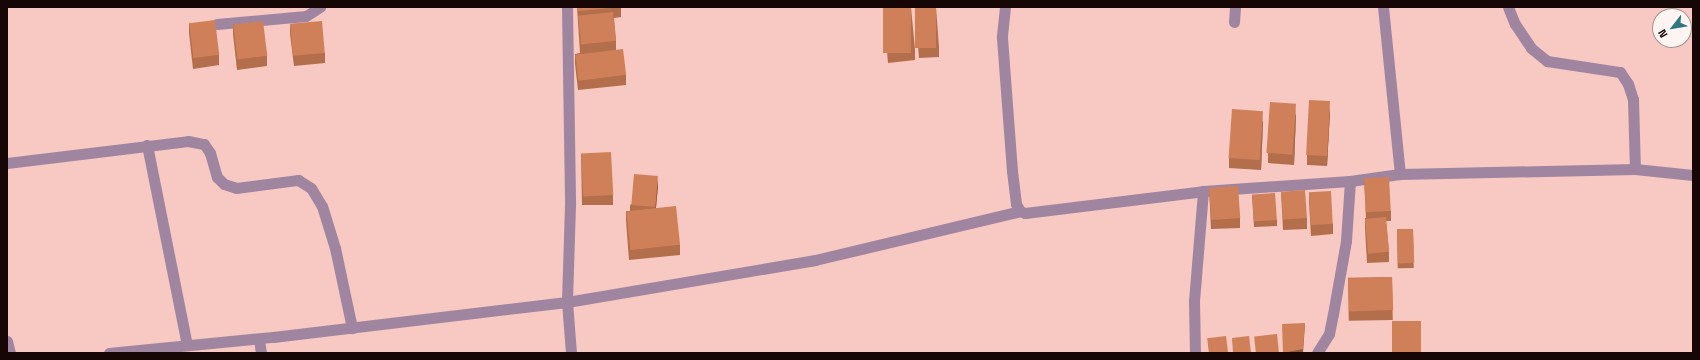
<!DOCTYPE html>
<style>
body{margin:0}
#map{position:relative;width:1700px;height:360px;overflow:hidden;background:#f8c8c2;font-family:"Space Grotesk",sans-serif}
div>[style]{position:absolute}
.minor>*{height:11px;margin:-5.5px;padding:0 5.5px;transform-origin:5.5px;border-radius:5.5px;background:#a085a0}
.tertiary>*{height:11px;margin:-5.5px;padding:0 5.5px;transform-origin:5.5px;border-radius:5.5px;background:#a085a0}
.wall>*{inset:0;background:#b36e4c;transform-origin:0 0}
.shaded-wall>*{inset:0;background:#925a3e}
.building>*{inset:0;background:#d08058;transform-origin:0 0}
span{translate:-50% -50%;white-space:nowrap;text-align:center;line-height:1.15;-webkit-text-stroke:4px #fef4f2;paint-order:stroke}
.frame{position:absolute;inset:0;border:8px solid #160706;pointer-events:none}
.north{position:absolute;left:1652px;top:8px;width:40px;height:40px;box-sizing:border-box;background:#fef4f2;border:1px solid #a19594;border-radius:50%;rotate:239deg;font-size:11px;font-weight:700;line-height:16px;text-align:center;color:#160706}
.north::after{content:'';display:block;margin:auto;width:14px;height:18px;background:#307881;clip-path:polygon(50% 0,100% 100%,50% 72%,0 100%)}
</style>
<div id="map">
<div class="minor">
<div style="left:1005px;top:7px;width:31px;rotate:96deg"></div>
<div style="left:1002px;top:38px;width:133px;rotate:85.7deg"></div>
<div style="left:1012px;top:171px;width:33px;rotate:83deg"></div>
<div style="left:1016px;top:204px;width:8px;rotate:60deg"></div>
<div style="left:1020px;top:211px;width:5px;rotate:22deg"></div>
<div style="left:1025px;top:213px;width:179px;rotate:-7deg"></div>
<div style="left:1203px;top:191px;width:147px;rotate:-3.9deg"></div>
<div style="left:1350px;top:181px;width:50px;rotate:-8deg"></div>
<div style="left:1400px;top:174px;width:235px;rotate:-1.2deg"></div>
<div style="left:1635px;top:169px;width:58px;rotate:5.9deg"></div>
<div style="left:1383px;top:7px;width:168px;rotate:84.2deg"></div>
<div style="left:1508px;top:7px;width:18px;rotate:68deg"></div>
<div style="left:1515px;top:24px;width:29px;rotate:56deg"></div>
<div style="left:1531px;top:48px;width:21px;rotate:39deg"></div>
<div style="left:1547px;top:61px;width:74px;rotate:8.6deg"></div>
<div style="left:1620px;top:72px;width:14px;rotate:56deg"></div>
<div style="left:1628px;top:84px;width:16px;rotate:72deg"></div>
<div style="left:1633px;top:99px;width:70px;rotate:88.4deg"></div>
<div style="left:1234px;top:22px;width:15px;rotate:-86deg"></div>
<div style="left:217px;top:24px;width:89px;rotate:-5.1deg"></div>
<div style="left:306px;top:16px;width:17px;rotate:-33deg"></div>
<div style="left:147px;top:145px;width:204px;rotate:78.7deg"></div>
<div style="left:7px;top:163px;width:182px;rotate:-6.9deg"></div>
<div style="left:188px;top:141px;width:16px;rotate:11deg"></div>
<div style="left:204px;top:144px;width:11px;rotate:56deg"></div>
<div style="left:210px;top:153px;width:25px;rotate:74deg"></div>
<div style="left:217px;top:177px;width:10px;rotate:45deg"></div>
<div style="left:224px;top:184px;width:13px;rotate:18deg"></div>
<div style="left:236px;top:188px;width:63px;rotate:-7.4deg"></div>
<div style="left:298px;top:180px;width:15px;rotate:32deg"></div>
<div style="left:311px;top:188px;width:21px;rotate:59deg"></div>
<div style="left:322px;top:206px;width:44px;rotate:72.8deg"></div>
<div style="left:335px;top:248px;width:82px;rotate:78deg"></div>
<div style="left:259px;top:339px;width:14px;rotate:82deg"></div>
<div style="left:7px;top:341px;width:12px;rotate:76deg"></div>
<div style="left:109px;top:353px;width:165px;rotate:-5.6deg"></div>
<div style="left:273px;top:337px;width:296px;rotate:-6.8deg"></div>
<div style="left:567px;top:302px;width:252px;rotate:-9.6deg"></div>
<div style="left:815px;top:260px;width:211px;rotate:-13.4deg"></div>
<div style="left:1195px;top:353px;width:52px;rotate:-91.1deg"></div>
<div style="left:1194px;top:301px;width:110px;rotate:-85.3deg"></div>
<div style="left:1317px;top:353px;width:22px;rotate:-58deg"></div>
<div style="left:1329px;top:334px;width:20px;rotate:-79deg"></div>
<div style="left:1333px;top:314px;width:74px;rotate:-79.9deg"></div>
<div style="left:1346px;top:241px;width:60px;rotate:-86.2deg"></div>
</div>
<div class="tertiary">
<div style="left:567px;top:7px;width:198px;rotate:89.1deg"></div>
<div style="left:570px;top:205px;width:97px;rotate:91.8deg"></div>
<div style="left:567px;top:302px;width:51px;rotate:85.5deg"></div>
</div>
<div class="wall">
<div style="clip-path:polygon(577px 7px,621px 7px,621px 17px,614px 18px,616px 41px,616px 50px,626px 75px,626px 85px,578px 90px,575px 64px,575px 54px,580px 53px)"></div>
<div style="clip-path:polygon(883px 7px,911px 7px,915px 50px,915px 60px,888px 63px)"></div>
<div style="clip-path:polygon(915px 7px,936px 7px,939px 47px,939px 57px,919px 58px)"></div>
<div style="clip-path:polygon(189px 23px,219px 55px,219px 65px,193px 69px,189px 33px)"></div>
<div style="clip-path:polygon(233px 24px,267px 56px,267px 66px,237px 70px,233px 34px)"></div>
<div style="clip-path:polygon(290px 24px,325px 53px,325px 63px,294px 66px,290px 34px)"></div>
<div style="clip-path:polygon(1330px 111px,1327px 166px,1307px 165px,1307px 155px)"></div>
<div style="clip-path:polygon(1296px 114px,1294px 165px,1268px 163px,1268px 153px)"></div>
<div style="clip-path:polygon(1263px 121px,1261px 170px,1229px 168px,1229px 158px)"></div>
<div style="clip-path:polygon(581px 153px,613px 195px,613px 205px,582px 205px)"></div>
<div style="clip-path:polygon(1364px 178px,1391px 211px,1391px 221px,1386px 221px,1389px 252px,1389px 262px,1367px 263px,1365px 228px,1365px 218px,1366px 218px)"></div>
<div style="clip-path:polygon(658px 186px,656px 208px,680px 245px,680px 255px,629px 260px,626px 221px,626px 211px,630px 211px,630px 205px)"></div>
<div style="clip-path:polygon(1209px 188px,1240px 218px,1240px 228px,1211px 229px)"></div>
<div style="clip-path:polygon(1281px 191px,1307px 218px,1307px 229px,1283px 230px)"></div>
<div style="clip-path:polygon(1309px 192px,1333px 224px,1333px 234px,1311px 236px,1309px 202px)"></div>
<div style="clip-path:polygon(1252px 195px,1277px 220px,1277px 226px,1254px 227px)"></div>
<div style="left:1413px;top:229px;width:39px;height:16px;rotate:89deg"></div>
<div style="left:1392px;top:277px;width:43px;height:44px;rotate:89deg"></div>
</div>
<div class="shaded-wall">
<div style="clip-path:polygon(1330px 101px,1330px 111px,1327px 166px,1327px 156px)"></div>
<div style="clip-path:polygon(1296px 104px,1296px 114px,1294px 165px,1294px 155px)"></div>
<div style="clip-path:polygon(1263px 111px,1263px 121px,1261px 170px,1261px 160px)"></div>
<div style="clip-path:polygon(658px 176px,658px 186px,655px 217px,655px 207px)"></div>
<div style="clip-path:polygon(1305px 323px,1303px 353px,1284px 353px)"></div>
</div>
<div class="building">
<div style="clip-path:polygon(577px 7px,621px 7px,578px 11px)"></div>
<div style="left:883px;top:7px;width:28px;height:46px"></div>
<div style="left:915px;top:7px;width:21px;height:41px"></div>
<div style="left:613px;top:12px;width:29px;height:35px;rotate:84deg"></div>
<div style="left:215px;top:20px;width:35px;height:26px;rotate:83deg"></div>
<div style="left:263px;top:21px;width:35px;height:30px;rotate:83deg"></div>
<div style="left:322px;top:21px;width:32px;height:32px;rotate:85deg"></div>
<div style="left:623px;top:49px;width:26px;height:48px;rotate:83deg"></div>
<div style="left:1309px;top:100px;width:21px;height:55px;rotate:3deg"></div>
<div style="left:1270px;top:102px;width:26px;height:51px;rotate:4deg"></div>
<div style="left:1232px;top:109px;width:31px;height:49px;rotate:4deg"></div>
<div style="left:611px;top:152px;width:43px;height:30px;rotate:87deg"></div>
<div style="left:634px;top:174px;width:24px;height:31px;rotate:5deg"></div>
<div style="left:1389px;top:177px;width:34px;height:25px;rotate:87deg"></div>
<div style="left:1238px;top:186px;width:32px;height:29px;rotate:86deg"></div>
<div style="left:1305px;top:190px;width:28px;height:24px;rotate:86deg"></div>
<div style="left:1331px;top:191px;width:33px;height:22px;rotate:87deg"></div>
<div style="left:1275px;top:193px;width:27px;height:23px;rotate:86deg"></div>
<div style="left:676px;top:206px;width:39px;height:50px;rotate:84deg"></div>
<div style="left:1386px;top:217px;width:35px;height:21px;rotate:85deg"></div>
<div style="left:1413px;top:229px;width:34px;height:16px;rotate:88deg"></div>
<div style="left:1392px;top:277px;width:33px;height:44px;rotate:88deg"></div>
<div style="left:1392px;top:321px;width:29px;height:32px"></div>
<div style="clip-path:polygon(1305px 323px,1303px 349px,1283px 353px,1282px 324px)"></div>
<div style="left:1277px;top:334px;width:19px;height:23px;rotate:84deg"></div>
<div style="left:1226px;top:336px;width:17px;height:19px;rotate:83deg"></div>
<div style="clip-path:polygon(1249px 336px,1251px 353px,1233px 353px,1232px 338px)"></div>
</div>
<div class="frame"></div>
<div class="north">N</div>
</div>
